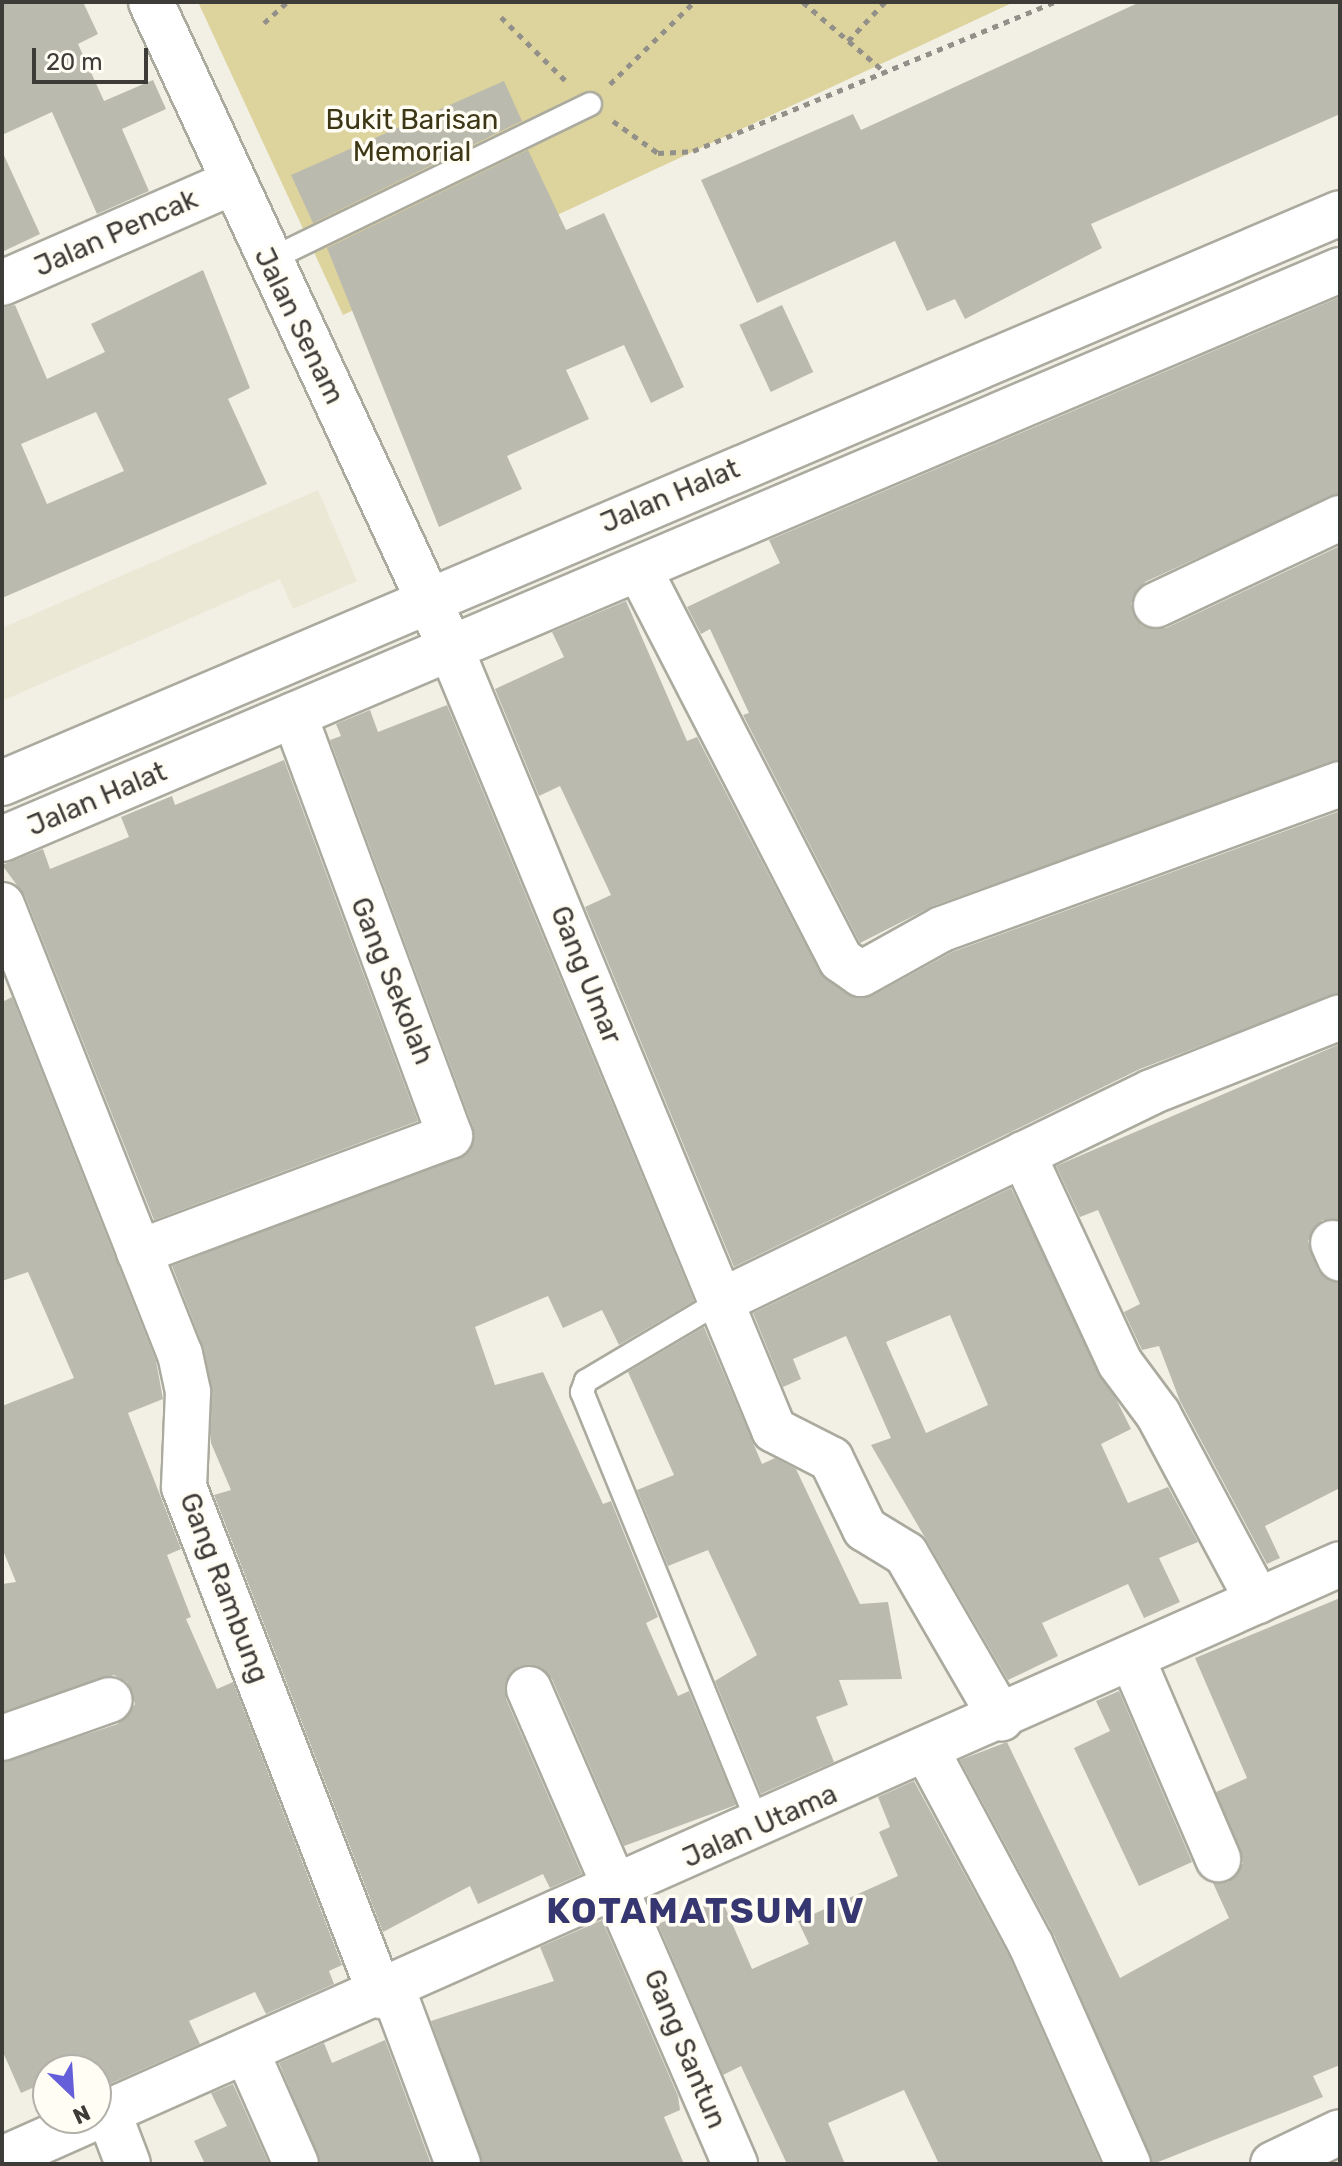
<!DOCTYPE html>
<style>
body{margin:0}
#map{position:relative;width:1342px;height:2166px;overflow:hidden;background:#f2f0e5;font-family:Rubik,sans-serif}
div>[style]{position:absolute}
.built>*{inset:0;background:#ebe8d5}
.green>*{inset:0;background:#ddd39d}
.building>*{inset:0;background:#bbbaaf;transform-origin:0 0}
.path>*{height:5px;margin-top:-2.5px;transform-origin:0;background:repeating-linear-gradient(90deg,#929089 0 6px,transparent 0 12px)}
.roads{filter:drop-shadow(2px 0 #abaa9f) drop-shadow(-2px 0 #abaa9f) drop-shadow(0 2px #abaa9f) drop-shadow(0 -2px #abaa9f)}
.service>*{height:22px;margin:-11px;padding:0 11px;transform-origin:11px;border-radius:11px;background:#fff}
.minor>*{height:44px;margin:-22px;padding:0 22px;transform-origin:22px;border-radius:22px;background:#fff}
.secondary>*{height:44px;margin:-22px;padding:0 22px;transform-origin:22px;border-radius:22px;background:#fff}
span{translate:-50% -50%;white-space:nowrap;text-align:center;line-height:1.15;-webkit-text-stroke:7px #fffdf4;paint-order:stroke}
.park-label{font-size:28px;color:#3d3716}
.street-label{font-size:28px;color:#3d3c38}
.district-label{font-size:36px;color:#363671;font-weight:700;letter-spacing:2px}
.frame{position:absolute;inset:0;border:4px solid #3d3c38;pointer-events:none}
.north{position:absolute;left:32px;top:2054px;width:80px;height:80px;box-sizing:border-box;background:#fffdf4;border:2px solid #b1b0a9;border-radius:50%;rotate:155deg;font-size:22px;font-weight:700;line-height:32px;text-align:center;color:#3d3c38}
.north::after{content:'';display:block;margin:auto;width:28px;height:36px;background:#6560d9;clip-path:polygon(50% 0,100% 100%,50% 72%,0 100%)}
.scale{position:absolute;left:32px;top:48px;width:116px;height:36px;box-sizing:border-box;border:4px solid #3d3c38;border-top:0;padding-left:10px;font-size:24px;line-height:28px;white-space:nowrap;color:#3d3c38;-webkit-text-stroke:6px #fffdf4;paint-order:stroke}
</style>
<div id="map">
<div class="built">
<div style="clip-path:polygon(318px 490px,357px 581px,293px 609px,280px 579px,2px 701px,2px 628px)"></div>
</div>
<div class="green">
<div style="clip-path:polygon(198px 2px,1014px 2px,343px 315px)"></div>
</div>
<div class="building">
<div style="clip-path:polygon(2px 2px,83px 2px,98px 34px,78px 44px,104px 101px,153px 80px,166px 109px,122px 129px,149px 191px,97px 214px,52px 112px,2px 135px)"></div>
<div style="clip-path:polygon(1140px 2px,1340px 2px,1340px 114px,1091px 224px,1102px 248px,965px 319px,955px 299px,927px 311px,895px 241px,757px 303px,701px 180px,853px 114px,861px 130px)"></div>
<div style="clip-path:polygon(504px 81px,522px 121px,313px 223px,291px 175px)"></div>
<div style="clip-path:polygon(528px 150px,566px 230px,604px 213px,684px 387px,651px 403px,624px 345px,566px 370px,589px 419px,507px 456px,522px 489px,439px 527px,327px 248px)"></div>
<div style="clip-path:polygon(2px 151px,40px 234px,2px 252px)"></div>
<div style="clip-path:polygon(evenodd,203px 270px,250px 388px,228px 399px,267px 484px,2px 598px,2px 308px,15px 305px,47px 379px,105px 352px,91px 324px,203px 270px,96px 412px,124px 471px,47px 504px,21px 444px,96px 412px)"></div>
<div style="clip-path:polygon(1340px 297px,1340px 493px,1145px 582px,1131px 604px,1142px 626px,1166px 628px,1340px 546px,1340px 760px,933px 906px,860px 943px,743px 715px,749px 713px,710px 629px,701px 634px,687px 607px,780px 563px,769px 540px)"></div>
<div style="left:782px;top:305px;width:74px;height:47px;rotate:65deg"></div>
<div style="clip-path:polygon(626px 601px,687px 741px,697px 737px,819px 971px,847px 994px,872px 996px,952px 952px,1340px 811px,1340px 993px,1140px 1069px,734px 1267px,585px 907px,611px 895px,560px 786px,539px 796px,495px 689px,564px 657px,552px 632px)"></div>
<div style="clip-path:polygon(447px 705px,694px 1301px,619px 1345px,602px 1310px,563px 1328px,548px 1296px,475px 1327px,495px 1385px,543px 1372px,603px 1504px,611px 1501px,658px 1617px,646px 1623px,678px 1696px,689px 1691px,736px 1805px,624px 1846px,552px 1679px,543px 1669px,520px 1666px,509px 1675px,506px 1699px,582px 1874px,550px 1888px,543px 1874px,478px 1904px,470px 1886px,383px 1932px,214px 1495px,231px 1490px,211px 1443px,204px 1349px,172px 1266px,470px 1151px,473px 1127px,330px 740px,341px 736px,336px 724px,370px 710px,378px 732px)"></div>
<div style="clip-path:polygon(284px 760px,418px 1121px,154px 1220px,25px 896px,2px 865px,43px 849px,50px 869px,129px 837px,121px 817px,172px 796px,175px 805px)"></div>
<div style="clip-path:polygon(12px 997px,156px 1361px,163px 1399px,128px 1413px,181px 1549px,167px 1555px,191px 1617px,186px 1619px,217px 1689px,233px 1682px,342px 1965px,329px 1971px,334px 1984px,266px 2014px,255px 1992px,189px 2021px,200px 2044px,96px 2090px,96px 2070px,48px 2070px,48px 2081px,21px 2093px,2px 2050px,2px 1762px,118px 1724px,135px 1704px,127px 1682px,114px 1675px,2px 1712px,2px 1584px,16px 1582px,2px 1548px,2px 1406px,74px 1378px,28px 1272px,2px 1281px,2px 1002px)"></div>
<div style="clip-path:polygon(1340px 1044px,1340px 1220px,1322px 1220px,1308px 1241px,1318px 1270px,1340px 1284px,1340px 1488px,1265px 1526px,1280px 1558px,1267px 1564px,1180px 1401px,1159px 1346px,1142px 1350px,1124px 1312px,1140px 1304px,1098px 1210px,1080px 1217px,1056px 1166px)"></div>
<div style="clip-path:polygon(evenodd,1011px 1188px,1131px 1429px,1101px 1444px,1128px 1503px,1168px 1487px,1198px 1542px,1159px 1558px,1180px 1602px,1144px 1618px,1128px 1584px,1042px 1623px,1058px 1656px,1008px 1680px,871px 1445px,891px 1438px,846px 1336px,793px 1359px,801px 1379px,783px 1387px,753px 1313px,1011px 1188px,950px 1315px,988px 1405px,926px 1433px,886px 1342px,950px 1315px)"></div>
<div style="clip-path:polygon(704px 1327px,762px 1464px,775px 1458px,796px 1469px,860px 1604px,888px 1602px,902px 1679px,839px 1680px,848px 1705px,816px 1717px,834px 1762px,761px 1794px,715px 1681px,757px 1655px,708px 1550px,668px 1566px,637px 1490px,674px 1475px,628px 1372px)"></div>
<div style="clip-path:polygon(1340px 1598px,1340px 2065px,1313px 2076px,1323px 2097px,1153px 2164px,1054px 1935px,960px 1760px,1007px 1742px,1120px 1978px,1229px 1918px,1213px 1883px,1228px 1882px,1243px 1863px,1216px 1792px,1247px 1778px,1195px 1658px)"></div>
<div style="clip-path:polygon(1119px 1691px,1192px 1862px,1139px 1886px,1074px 1748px,1110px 1731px,1096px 1701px)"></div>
<div style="clip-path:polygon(914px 1781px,1009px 1956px,1101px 2164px,939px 2164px,904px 2090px,828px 2123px,845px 2164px,787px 2164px,741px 2066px,723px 2075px,658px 1924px,721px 1898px,752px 1969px,809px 1944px,798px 1921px,898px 1876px,879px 1832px,890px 1827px,878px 1797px)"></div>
<div style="clip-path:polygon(602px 1920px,678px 2096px,680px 2110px,664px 2117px,684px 2164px,482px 2164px,431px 2021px,554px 1981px,540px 1947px)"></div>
<div style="clip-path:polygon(385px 2040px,431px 2164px,321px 2164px,279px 2063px,324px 2043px,332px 2063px)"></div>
<div style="clip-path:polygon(233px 2084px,269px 2164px,205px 2164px,194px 2141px,227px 2126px,211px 2093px)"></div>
</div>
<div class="path">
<div style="left:803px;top:2px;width:109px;rotate:40.5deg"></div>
<div style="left:501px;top:17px;width:91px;rotate:44.6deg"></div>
<div style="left:264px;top:23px;width:31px;rotate:-42deg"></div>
<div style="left:848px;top:41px;width:54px;rotate:-46.5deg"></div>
<div style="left:610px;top:84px;width:117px;rotate:-44.3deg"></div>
<div style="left:613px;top:121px;width:55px;rotate:35.4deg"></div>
<div style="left:658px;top:153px;width:35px;rotate:-3deg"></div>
<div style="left:693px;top:151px;width:391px;rotate:-22.4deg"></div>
</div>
<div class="roads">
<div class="service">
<div style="left:267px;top:261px;width:359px;rotate:-25.9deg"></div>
<div style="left:719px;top:1302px;width:155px;rotate:149.3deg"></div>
<div style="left:586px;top:1381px;width:12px;rotate:110deg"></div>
<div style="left:582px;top:1392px;width:469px;rotate:67.8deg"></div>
</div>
<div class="minor">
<div style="left:151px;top:2px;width:713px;rotate:65.12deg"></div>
<div style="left:451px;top:649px;width:845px;rotate:67.53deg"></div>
<div style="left:774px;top:1430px;width:64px;rotate:27deg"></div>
<div style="left:831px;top:1459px;width:78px;rotate:64.1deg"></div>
<div style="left:865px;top:1529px;width:48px;rotate:31.4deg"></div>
<div style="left:906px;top:1554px;width:190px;rotate:59.9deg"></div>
<div style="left:2px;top:283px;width:250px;rotate:-23.6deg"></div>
<div style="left:639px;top:569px;width:440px;rotate:62.7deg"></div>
<div style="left:841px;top:960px;width:24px;rotate:35deg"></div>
<div style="left:861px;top:974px;width:93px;rotate:-29.1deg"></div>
<div style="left:942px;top:929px;width:424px;rotate:-20deg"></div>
<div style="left:1156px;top:605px;width:204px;rotate:-25.3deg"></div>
<div style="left:2px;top:905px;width:483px;rotate:68.4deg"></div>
<div style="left:180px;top:1354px;width:39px;rotate:78deg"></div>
<div style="left:188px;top:1392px;width:95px;rotate:92.4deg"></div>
<div style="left:184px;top:1487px;width:546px;rotate:68.84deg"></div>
<div style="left:1023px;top:1154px;width:230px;rotate:65.1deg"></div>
<div style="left:1120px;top:1363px;width:64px;rotate:53.3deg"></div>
<div style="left:1158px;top:1414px;width:212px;rotate:61.9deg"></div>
<div style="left:1333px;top:1243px;width:17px;rotate:66deg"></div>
<div style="left:139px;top:1252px;width:332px;rotate:-20.5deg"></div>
<div style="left:450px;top:1136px;width:449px;rotate:-110.3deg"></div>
<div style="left:719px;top:1302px;width:480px;rotate:-25.9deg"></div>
<div style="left:1151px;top:1092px;width:203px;rotate:-21.6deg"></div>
<div style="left:1132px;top:1658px;width:219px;rotate:66.8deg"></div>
<div style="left:529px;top:1689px;width:518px;rotate:66.55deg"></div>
<div style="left:2px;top:1738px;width:114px;rotate:-19.4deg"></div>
<div style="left:927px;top:1751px;width:220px;rotate:61.8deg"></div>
<div style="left:1031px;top:1945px;width:240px;rotate:66.1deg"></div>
<div style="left:393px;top:1990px;width:186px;rotate:69.5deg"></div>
<div style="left:248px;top:2055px;width:119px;rotate:66.2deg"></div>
<div style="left:109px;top:2114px;width:53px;rotate:69.2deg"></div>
<div style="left:2px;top:2159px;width:1464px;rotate:-23.97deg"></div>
<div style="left:1273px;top:2164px;width:74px;rotate:-25.5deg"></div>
</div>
<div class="secondary">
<div style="left:2px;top:783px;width:1454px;rotate:-23.07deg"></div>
<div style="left:2px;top:839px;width:1454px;rotate:-23.04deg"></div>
</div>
</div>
<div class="park-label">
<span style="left:412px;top:136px">Bukit Barisan<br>Memorial</span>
</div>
<div class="street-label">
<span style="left:116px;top:233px;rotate:-24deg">Jalan Pencak</span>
<span style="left:299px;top:326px;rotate:64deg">Jalan Senam</span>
<span style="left:670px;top:496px;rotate:-23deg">Jalan Halat</span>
<span style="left:97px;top:799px;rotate:-23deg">Jalan Halat</span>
<span style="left:586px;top:975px;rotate:68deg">Gang Umar</span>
<span style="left:392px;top:981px;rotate:68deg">Gang Sekolah</span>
<span style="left:224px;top:1588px;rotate:69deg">Gang Rambung</span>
<span style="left:760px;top:1826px;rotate:-24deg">Jalan Utama</span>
<span style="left:685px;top:2049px;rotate:67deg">Gang Santun</span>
</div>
<div class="district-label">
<span style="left:706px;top:1911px">KOTAMATSUM IV</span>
</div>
<div class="frame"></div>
<div class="north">N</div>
<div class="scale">20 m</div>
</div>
